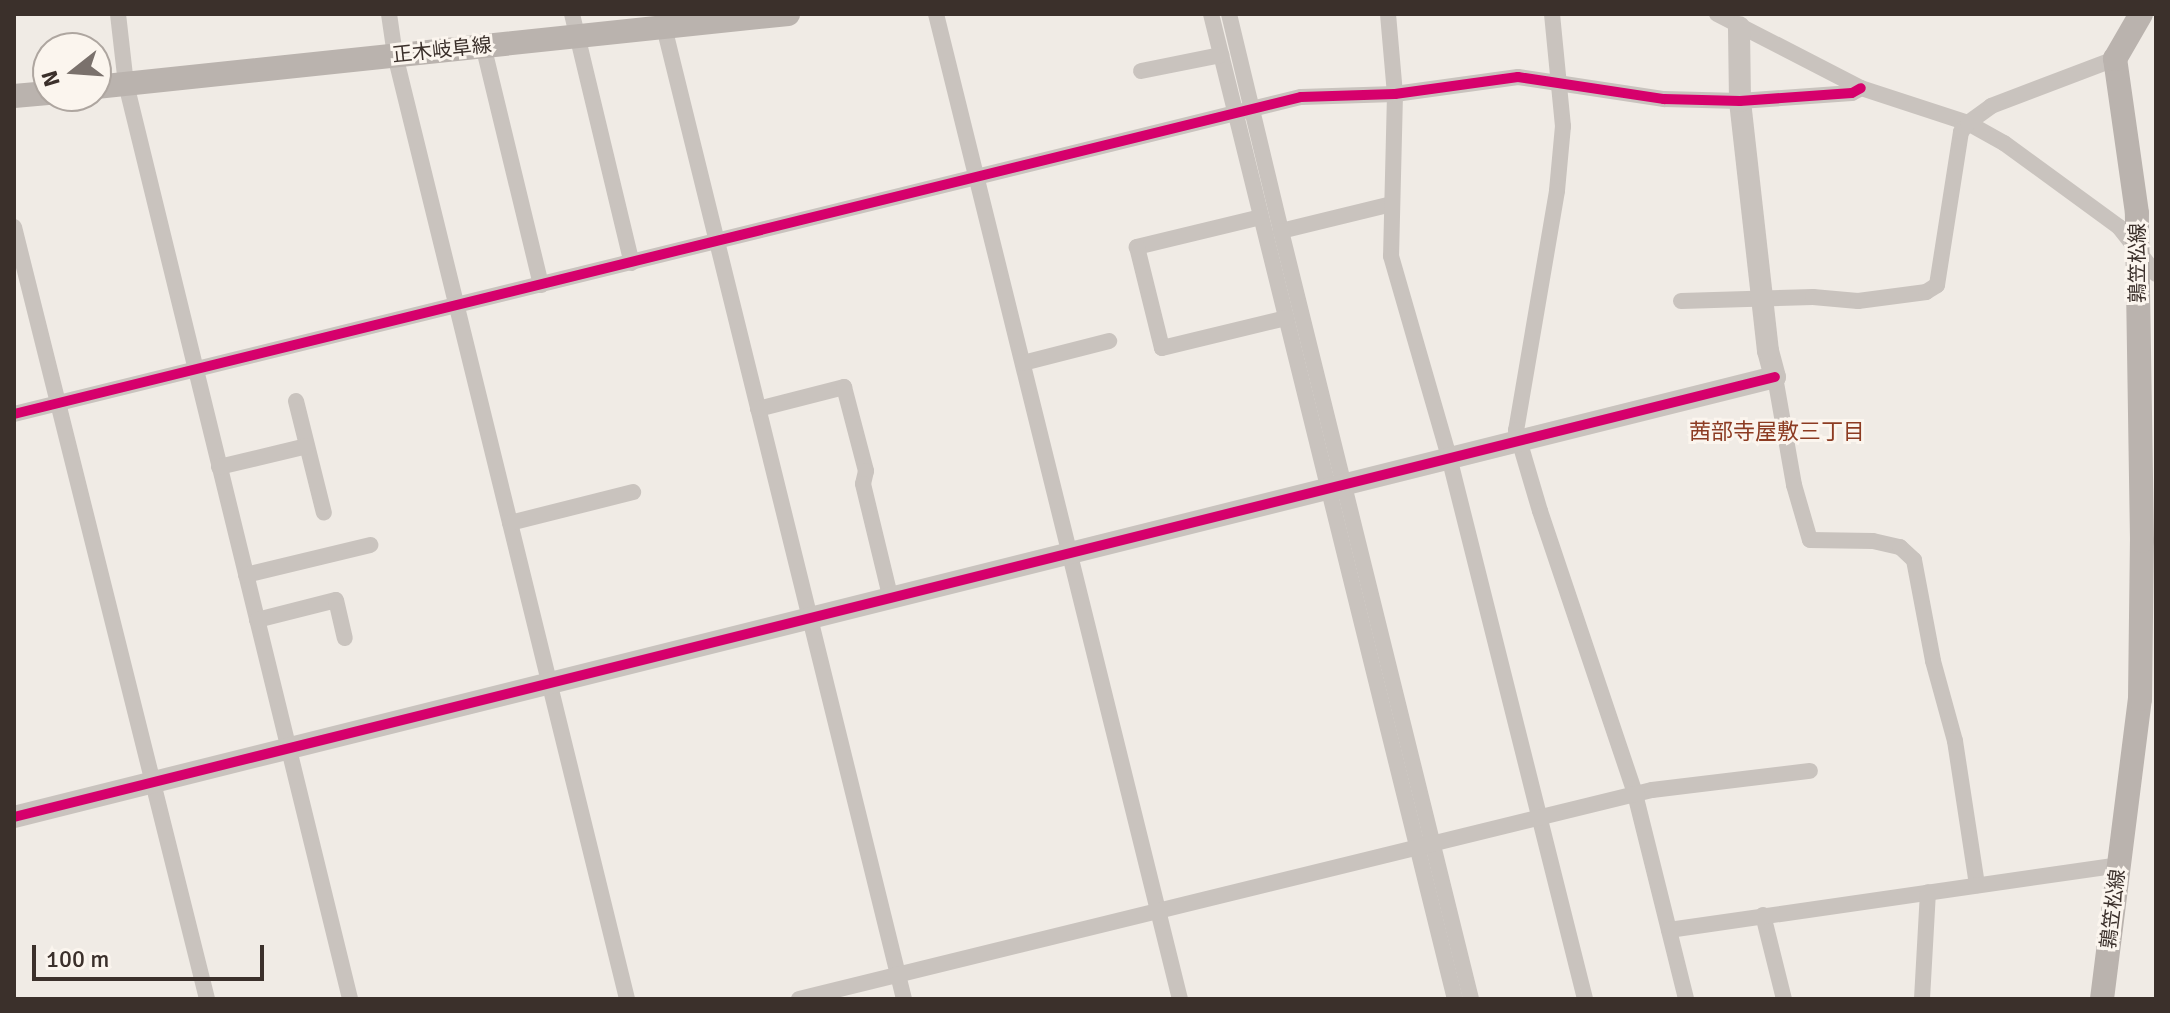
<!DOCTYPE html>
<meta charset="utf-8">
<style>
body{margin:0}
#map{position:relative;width:2170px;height:1013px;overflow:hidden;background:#f0ebe5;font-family:Signika,"Noto Sans JP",sans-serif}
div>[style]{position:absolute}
.minor>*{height:16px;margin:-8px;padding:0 8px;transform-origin:8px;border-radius:8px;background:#c9c3be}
.tertiary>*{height:22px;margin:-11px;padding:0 11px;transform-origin:11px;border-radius:11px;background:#c9c3be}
.secondary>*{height:24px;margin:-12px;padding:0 12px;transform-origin:12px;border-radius:12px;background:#bab3ae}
.cycleway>*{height:10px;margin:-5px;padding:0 5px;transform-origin:5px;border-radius:5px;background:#d6006c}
span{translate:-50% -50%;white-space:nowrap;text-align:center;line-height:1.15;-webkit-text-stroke:6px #fbf5ee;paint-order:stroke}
.street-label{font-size:20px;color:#3b302b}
.neighbourhood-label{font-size:22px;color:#8c3b22}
.frame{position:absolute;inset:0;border:16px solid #3b302b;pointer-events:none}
.north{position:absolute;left:32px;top:32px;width:80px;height:80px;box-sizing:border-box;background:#fbf5ee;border:2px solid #aea6a0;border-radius:50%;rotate:253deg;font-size:22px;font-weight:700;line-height:32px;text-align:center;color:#3b302b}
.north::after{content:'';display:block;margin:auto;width:28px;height:36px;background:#7a716c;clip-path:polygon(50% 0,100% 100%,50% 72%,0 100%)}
.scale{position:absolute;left:32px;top:945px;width:232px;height:36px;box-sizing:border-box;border:4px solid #3b302b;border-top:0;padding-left:10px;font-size:24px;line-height:28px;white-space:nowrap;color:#3b302b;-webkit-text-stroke:6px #fbf5ee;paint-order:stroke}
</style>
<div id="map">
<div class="minor">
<div style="left:118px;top:14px;width:70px;rotate:83.5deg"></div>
<div style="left:126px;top:84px;width:942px;rotate:76.24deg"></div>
<div style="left:389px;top:14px;width:41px;rotate:81.7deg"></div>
<div style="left:395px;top:55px;width:972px;rotate:76.19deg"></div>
<div style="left:572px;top:14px;width:256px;rotate:76.5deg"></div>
<div style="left:936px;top:14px;width:1015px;rotate:76.09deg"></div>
<div style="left:1211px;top:14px;width:1015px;rotate:76.09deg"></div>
<div style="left:1229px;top:14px;width:223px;rotate:76.5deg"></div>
<div style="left:1281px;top:231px;width:114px;rotate:-13.7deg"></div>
<div style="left:1388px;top:14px;width:80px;rotate:85deg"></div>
<div style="left:1395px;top:94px;width:162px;rotate:91.4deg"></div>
<div style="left:1391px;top:256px;width:213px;rotate:73.9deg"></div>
<div style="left:1450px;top:461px;width:555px;rotate:75.91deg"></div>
<div style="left:1552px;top:14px;width:113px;rotate:84.4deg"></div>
<div style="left:1563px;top:126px;width:65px;rotate:95.3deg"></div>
<div style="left:1557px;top:191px;width:242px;rotate:99.7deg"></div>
<div style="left:1516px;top:430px;width:84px;rotate:73.5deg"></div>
<div style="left:1540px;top:511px;width:299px;rotate:71.4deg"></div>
<div style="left:1635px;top:794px;width:211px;rotate:76deg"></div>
<div style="left:1717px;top:14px;width:162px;rotate:27.2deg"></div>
<div style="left:1861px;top:88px;width:113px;rotate:18.1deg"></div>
<div style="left:1968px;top:123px;width:41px;rotate:29.1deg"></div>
<div style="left:2004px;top:143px;width:142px;rotate:36.1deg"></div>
<div style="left:2119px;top:227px;width:60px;rotate:51.8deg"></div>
<div style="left:664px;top:27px;width:1001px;rotate:76.13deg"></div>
<div style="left:483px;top:45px;width:247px;rotate:76.4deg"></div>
<div style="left:1141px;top:71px;width:82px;rotate:-11.3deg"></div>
<div style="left:1261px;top:217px;width:128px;rotate:166.4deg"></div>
<div style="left:1137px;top:247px;width:104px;rotate:76.1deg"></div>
<div style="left:1162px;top:348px;width:128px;rotate:-13.6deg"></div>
<div style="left:14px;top:227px;width:796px;rotate:75.96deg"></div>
<div style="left:1281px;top:231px;width:791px;rotate:76.1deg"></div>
<div style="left:1681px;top:301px;width:132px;rotate:-1.7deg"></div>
<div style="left:1813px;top:297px;width:45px;rotate:5.1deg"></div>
<div style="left:1858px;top:301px;width:69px;rotate:-7.5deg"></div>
<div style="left:1926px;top:292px;width:13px;rotate:-32deg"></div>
<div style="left:1937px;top:285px;width:155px;rotate:-81.1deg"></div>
<div style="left:1961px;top:132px;width:11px;rotate:-52deg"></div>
<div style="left:1968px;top:123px;width:29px;rotate:-36deg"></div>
<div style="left:1991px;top:106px;width:133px;rotate:-20.8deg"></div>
<div style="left:1023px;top:363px;width:89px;rotate:-14.3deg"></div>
<div style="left:1775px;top:377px;width:110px;rotate:80deg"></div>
<div style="left:1794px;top:485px;width:57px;rotate:73.8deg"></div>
<div style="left:1810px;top:540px;width:63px;rotate:0.9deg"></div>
<div style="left:1873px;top:541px;width:28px;rotate:13deg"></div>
<div style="left:1900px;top:547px;width:19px;rotate:43deg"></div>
<div style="left:1914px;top:560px;width:103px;rotate:79.3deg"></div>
<div style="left:1933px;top:661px;width:83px;rotate:74.6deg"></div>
<div style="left:1955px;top:741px;width:146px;rotate:81.3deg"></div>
<div style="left:296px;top:401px;width:115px;rotate:76deg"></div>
<div style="left:758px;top:409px;width:89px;rotate:-14.3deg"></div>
<div style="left:844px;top:387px;width:87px;rotate:75.3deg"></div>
<div style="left:866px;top:471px;width:13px;rotate:103deg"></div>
<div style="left:863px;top:484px;width:119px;rotate:76.4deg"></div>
<div style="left:14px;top:414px;width:1325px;rotate:-13.84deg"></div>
<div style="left:1301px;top:97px;width:94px;rotate:-1.8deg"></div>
<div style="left:1395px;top:94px;width:124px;rotate:-7.9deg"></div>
<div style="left:1518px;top:77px;width:148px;rotate:8.6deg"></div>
<div style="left:1664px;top:99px;width:76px;rotate:1.5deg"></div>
<div style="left:1740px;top:101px;width:112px;rotate:-4.1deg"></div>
<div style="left:1852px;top:93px;width:10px;rotate:-29deg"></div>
<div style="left:219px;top:467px;width:90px;rotate:-13.4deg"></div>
<div style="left:510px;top:523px;width:127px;rotate:-14.1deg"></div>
<div style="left:246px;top:575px;width:128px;rotate:-13.6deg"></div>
<div style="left:257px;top:620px;width:81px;rotate:-14.2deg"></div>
<div style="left:336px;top:600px;width:39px;rotate:77deg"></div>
<div style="left:1763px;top:915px;width:87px;rotate:76deg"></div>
<div style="left:1669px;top:930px;width:454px;rotate:-8.2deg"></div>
<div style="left:799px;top:999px;width:878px;rotate:-13.77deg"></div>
<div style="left:1652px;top:790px;width:159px;rotate:-6.9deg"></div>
<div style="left:1922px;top:999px;width:107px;rotate:-86.8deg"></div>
</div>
<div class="tertiary">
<div style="left:14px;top:817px;width:1815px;rotate:-14.03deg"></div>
<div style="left:1775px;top:377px;width:27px;rotate:-105deg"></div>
<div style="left:1768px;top:351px;width:252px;rotate:-96.4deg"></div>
<div style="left:1740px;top:101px;width:74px;rotate:-90.8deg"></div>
</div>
<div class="secondary">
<div style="left:96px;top:87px;width:696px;rotate:-6.02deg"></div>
<div style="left:14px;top:96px;width:34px;rotate:-5deg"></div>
<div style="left:2102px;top:999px;width:302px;rotate:-82.8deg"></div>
<div style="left:2140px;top:699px;width:158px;rotate:-89.3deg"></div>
<div style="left:2142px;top:541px;width:328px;rotate:-90.9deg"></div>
<div style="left:2137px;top:213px;width:156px;rotate:-98.1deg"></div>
<div style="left:2115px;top:59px;width:52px;rotate:-60deg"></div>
</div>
<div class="cycleway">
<div style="left:14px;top:414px;width:1325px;rotate:-13.84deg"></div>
<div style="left:1301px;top:97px;width:94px;rotate:-1.8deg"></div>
<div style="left:1395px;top:94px;width:124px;rotate:-7.9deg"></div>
<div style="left:1518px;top:77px;width:148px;rotate:8.6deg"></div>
<div style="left:1664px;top:99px;width:76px;rotate:1.5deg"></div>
<div style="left:1740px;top:101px;width:112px;rotate:-4.1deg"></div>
<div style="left:1852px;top:93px;width:10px;rotate:-29deg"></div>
<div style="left:14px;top:817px;width:1815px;rotate:-14.03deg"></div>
</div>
<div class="street-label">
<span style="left:442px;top:50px;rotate:-6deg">正木岐阜線</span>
<span style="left:2137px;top:263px;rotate:-90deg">鶉笠松線</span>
<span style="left:2113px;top:909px;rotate:-83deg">鶉笠松線</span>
</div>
<div class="neighbourhood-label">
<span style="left:1777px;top:432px">茜部寺屋敷三丁目</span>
</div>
<div class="frame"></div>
<div class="north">N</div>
<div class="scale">100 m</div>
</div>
